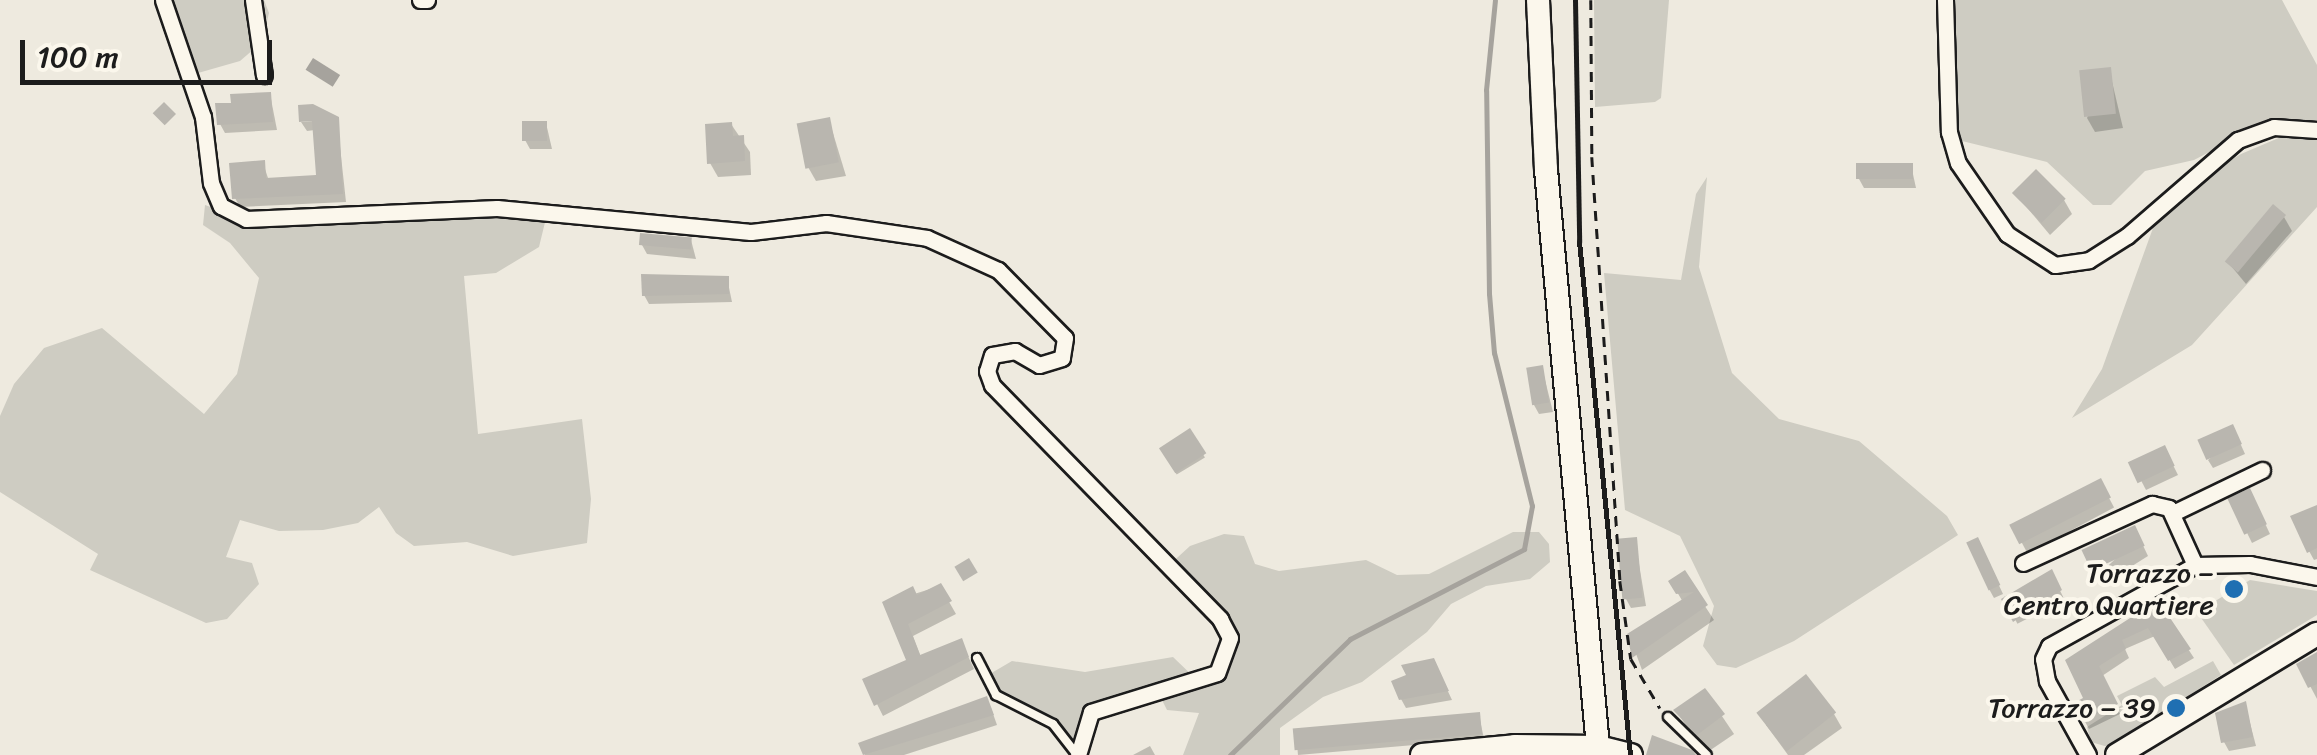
<!DOCTYPE html>
<meta charset="utf-8">
<style>
body{margin:0}
#map{position:relative;width:2317px;height:755px;overflow:hidden;background:#eeeadf;font-family:Sriracha,sans-serif}
div>[style]{position:absolute}
.green>*{inset:0;background:#ceccc2}
.water>*{inset:0;background:#a6a39d;transform-origin:0 0}
.shadow>*{inset:0;background:#0003;transform-origin:0 0}
.stream>*{height:5px;margin:-2.5px;padding:0 2.5px;transform-origin:2.5px;border-radius:2.5px;background:#a6a39d}
.building>*{inset:0;background:#b9b6af;transform-origin:0 0}
.path>*{height:2.5px;margin-top:-1.25px;transform-origin:0;background:repeating-linear-gradient(90deg,#1c1c1c 0 10px,transparent 0 18px)}
.roads{filter:drop-shadow(2px 0 #1c1c1c) drop-shadow(-2px 0 #1c1c1c) drop-shadow(0 2px #1c1c1c) drop-shadow(0 -2px #1c1c1c)}
.lane>*{height:8px;margin:-4px;padding:0 4px;transform-origin:4px;border-radius:4px;background:#fbf7ec}
.street>*{height:15px;margin:-7.5px;padding:0 7.5px;transform-origin:7.5px;border-radius:7.5px;background:#fbf7ec}
.secondary>*{height:22px;margin:-11px;padding:0 11px;transform-origin:11px;border-radius:11px;background:#fbf7ec}
.rail>*{height:5px;margin:-2.5px;padding:0 2.5px;transform-origin:2.5px;border-radius:2.5px;background:#1c1c1c}
.dots>*{width:28px;height:28px;translate:-50% -50%;box-sizing:border-box;border:5px solid #fbf7ec;border-radius:50%}
span{translate:-50% -50%;white-space:nowrap;text-align:center;line-height:1.15;-webkit-text-stroke:8px #fbf7ec;paint-order:stroke}
.poi-label{font-size:28px;color:#1c1c1c}
.right{translate:-100% -50%;text-align:right}
.scale{position:absolute;left:20px;top:40px;width:252px;height:45px;box-sizing:border-box;border:5px solid #1c1c1c;border-top:0;padding-left:12px;font-size:30px;line-height:35px;white-space:nowrap;color:#1c1c1c;-webkit-text-stroke:8px #fbf7ec;paint-order:stroke}
</style>
<div id="map">
<div class="green">
<div style="clip-path:polygon(163px 0,264px 0,269px 13px,262px 42px,240px 61px,191px 75px)"></div>
<div style="clip-path:polygon(1594px 0,1669px 0,1661px 98px,1655px 102px,1595px 107px)"></div>
<div style="clip-path:polygon(1950px 0,2282px 0,2317px 65px,2317px 122px,2273px 119px,2194px 160px,2145px 171px,2111px 205px,2093px 205px,2047px 162px,1958px 140px)"></div>
<div style="clip-path:polygon(2310px 136px,2317px 139px,2317px 207px,2192px 345px,2072px 418px,2102px 369px,2153px 228px,2209px 173px,2241px 154px,2281px 137px)"></div>
<div style="clip-path:polygon(1707px 177px,1699px 267px,1732px 373px,1779px 419px,1859px 441px,1947px 516px,1958px 535px,1794px 641px,1736px 668px,1717px 665px,1703px 646px,1714px 606px,1680px 536px,1625px 510px,1604px 273px,1681px 280px,1696px 194px)"></div>
<div style="clip-path:polygon(205px 205px,246px 219px,548px 210px,539px 247px,496px 273px,464px 276px,478px 434px,582px 419px,591px 499px,587px 543px,513px 556px,467px 542px,414px 546px,396px 533px,379px 507px,358px 523px,323px 530px,279px 531px,240px 520px,226px 557px,252px 563px,259px 584px,227px 619px,206px 623px,90px 570px,98px 554px,0 492px,0 416px,14px 384px,44px 348px,102px 328px,204px 414px,237px 374px,259px 278px,230px 243px,203px 225px)"></div>
<div style="clip-path:polygon(1513px 532px,1539px 532px,1549px 544px,1550px 562px,1530px 579px,1486px 586px,1451px 604px,1427px 632px,1362px 682px,1323px 697px,1280px 728px,1280px 755px,1183px 755px,1199px 713px,1167px 710px,1158px 692px,1104px 704px,1078px 755px,1053px 724px,1007px 704px,983px 678px,1012px 661px,1085px 672px,1173px 657px,1198px 681px,1216px 673px,1230px 638px,1166px 568px,1190px 546px,1224px 534px,1244px 536px,1255px 564px,1279px 571px,1366px 560px,1397px 575px,1429px 574px)"></div>
<div style="clip-path:polygon(2250px 580px,2317px 591px,2317px 615px,2234px 665px,2197px 612px)"></div>
<div style="clip-path:polygon(2213px 661px,2221px 675px,2108px 747px,2091px 742px,2087px 727px,2122px 705px,2117px 696px,2155px 677px,2164px 687px)"></div>
</div>
<div class="water">
<div style="left:313px;top:58px;width:32px;height:14px;rotate:32deg"></div>
</div>
<div class="shadow">
<div style="clip-path:polygon(2109px 69px,2123px 128px,2095px 132px,2087px 118px)"></div>
<div style="clip-path:polygon(270px 94px,277px 130px,225px 133px,220px 124px,234px 105px)"></div>
<div style="clip-path:polygon(337px 119px,346px 202px,240px 207px,235px 198px,263px 163px,269px 181px,319px 177px,315px 130px,307px 131px,301px 122px)"></div>
<div style="clip-path:polygon(829px 120px,846px 176px,816px 181px,808px 167px)"></div>
<div style="clip-path:polygon(546px 123px,552px 149px,530px 149px,525px 140px)"></div>
<div style="clip-path:polygon(731px 124px,750px 152px,751px 175px,718px 177px,710px 163px)"></div>
<div style="clip-path:polygon(1911px 165px,1916px 188px,1864px 188px,1859px 179px)"></div>
<div style="clip-path:polygon(2014px 192px,2064px 200px,2072px 214px,2050px 235px)"></div>
<div style="clip-path:polygon(2284px 217px,2292px 231px,2246px 284px,2227px 261px)"></div>
<div style="clip-path:polygon(691px 240px,696px 259px,647px 254px,642px 245px)"></div>
<div style="clip-path:polygon(727px 278px,732px 302px,649px 304px,644px 295px)"></div>
<div style="clip-path:polygon(1542px 368px,1553px 412px,1539px 414px,1534px 405px)"></div>
<div style="left:1189px;top:431px;width:31px;height:33px;rotate:59deg"></div>
<div style="clip-path:polygon(2237px 436px,2245px 454px,2213px 468px,2208px 460px)"></div>
<div style="clip-path:polygon(2169px 457px,2178px 475px,2146px 490px,2132px 463px)"></div>
<div style="left:2100px;top:481px;width:30px;height:98px;rotate:62deg"></div>
<div style="clip-path:polygon(2231px 500px,2254px 500px,2270px 534px,2252px 543px)"></div>
<div style="clip-path:polygon(2317px 509px,2317px 559px,2314px 560px,2309px 551px)"></div>
<div style="clip-path:polygon(2139px 537px,2148px 556px,2102px 585px,2097px 576px)"></div>
<div style="clip-path:polygon(1635px 540px,1646px 606px,1631px 608px,1626px 599px)"></div>
<div style="clip-path:polygon(1982px 549px,2003px 594px,1994px 598px,1989px 589px)"></div>
<div style="left:2051px;top:573px;width:30px;height:53px;rotate:63deg"></div>
<div style="clip-path:polygon(1684px 574px,1714px 620px,1642px 670px,1629px 635px,1683px 602px,1671px 582px)"></div>
<div style="clip-path:polygon(940px 586px,956px 614px,913px 636px,921px 657px,961px 641px,974px 669px,883px 716px,877px 704px,909px 662px,885px 603px)"></div>
<div style="clip-path:polygon(2158px 603px,2194px 658px,2175px 669px,2155px 636px,2125px 649px,2129px 658px,2102px 676px,2120px 714px,2089px 729px,2076px 705px,2086px 700px,2068px 661px)"></div>
<div style="clip-path:polygon(2317px 655px,2317px 699px,2299px 665px)"></div>
<div style="clip-path:polygon(1438px 670px,1452px 700px,1406px 708px,1401px 699px)"></div>
<div style="left:1705px;top:691px;width:52px;height:35px;rotate:56deg"></div>
<div style="clip-path:polygon(2245px 704px,2256px 746px,2229px 751px,2224px 742px)"></div>
<div style="clip-path:polygon(991px 708px,997px 725px,904px 755px,865px 755px,861px 744px)"></div>
<div style="clip-path:polygon(1834px 714px,1842px 728px,1804px 755px,1788px 755px,1766px 725px)"></div>
<div style="clip-path:polygon(1479px 715px,1484px 739px,1298px 755px,1296px 734px)"></div>
<div style="clip-path:polygon(1150px 746px,1155px 755px,1133px 755px)"></div>
</div>
<div class="stream">
<div style="left:1230px;top:755px;width:167px;rotate:-44deg"></div>
<div style="left:1350px;top:639px;width:196px;rotate:-27.3deg"></div>
<div style="left:1524px;top:549px;width:44px;rotate:-79.5deg"></div>
<div style="left:1532px;top:506px;width:158px;rotate:-103.9deg"></div>
<div style="left:1494px;top:353px;width:59px;rotate:-94.8deg"></div>
<div style="left:1489px;top:294px;width:204px;rotate:-90.8deg"></div>
<div style="left:1486px;top:90px;width:90px;rotate:-84.3deg"></div>
</div>
<div class="building">
<div style="left:2111px;top:67px;width:47px;height:32px;rotate:84deg"></div>
<div style="clip-path:polygon(271px 92px,273px 122px,217px 125px,215px 103px,231px 103px,230px 94px)"></div>
<div style="left:164px;top:102px;width:17px;height:16px;rotate:45deg"></div>
<div style="clip-path:polygon(313px 104px,339px 117px,343px 194px,232px 199px,229px 163px,265px 160px,266px 178px,316px 175px,312px 121px,299px 122px,298px 105px)"></div>
<div style="left:830px;top:117px;width:46px;height:34px;rotate:79deg"></div>
<div style="left:522px;top:121px;width:25px;height:20px"></div>
<div style="clip-path:polygon(732px 122px,733px 136px,744px 135px,745px 161px,707px 164px,705px 124px)"></div>
<div style="left:1856px;top:163px;width:57px;height:16px"></div>
<div style="left:2036px;top:169px;width:42px;height:34px;rotate:45deg"></div>
<div style="left:2273px;top:204px;width:17px;height:75px;rotate:40deg"></div>
<div style="left:640px;top:233px;width:52px;height:12px;rotate:5deg"></div>
<div style="clip-path:polygon(641px 274px,729px 276px,729px 294px,642px 296px)"></div>
<div style="left:1543px;top:365px;width:38px;height:17px;rotate:81deg"></div>
<div style="left:2233px;top:424px;width:22px;height:39px;rotate:66deg"></div>
<div style="left:1190px;top:428px;width:30px;height:37px;rotate:57deg"></div>
<div style="left:2165px;top:445px;width:23px;height:41px;rotate:65deg"></div>
<div style="left:2101px;top:478px;width:22px;height:103px;rotate:63deg"></div>
<div style="left:2250px;top:488px;width:40px;height:25px;rotate:65deg"></div>
<div style="clip-path:polygon(2317px 505px,2317px 548px,2307px 553px,2290px 516px)"></div>
<div style="left:2135px;top:525px;width:23px;height:59px;rotate:65deg"></div>
<div style="left:1637px;top:537px;width:61px;height:20px;rotate:85deg"></div>
<div style="left:1978px;top:537px;width:53px;height:13px;rotate:65deg"></div>
<div style="left:969px;top:558px;width:17px;height:17px;rotate:59deg"></div>
<div style="clip-path:polygon(2052px 569px,2062px 590px,2013px 622px,2001px 599px)"></div>
<div style="clip-path:polygon(1685px 570px,1708px 605px,1632px 658px,1627px 634px,1694px 592px,1676px 594px,1668px 581px)"></div>
<div style="clip-path:polygon(941px 583px,952px 601px,908px 624px,920px 655px,962px 638px,969px 657px,874px 706px,862px 679px,906px 660px,882px 602px,913px 586px,917px 595px)"></div>
<div style="clip-path:polygon(2158px 600px,2191px 649px,2168px 661px,2148px 628px,2122px 640px,2126px 649px,2099px 666px,2118px 704px,2082px 721px,2072px 704px,2083px 698px,2065px 660px)"></div>
<div style="clip-path:polygon(2317px 652px,2317px 684px,2308px 688px,2296px 664px)"></div>
<div style="clip-path:polygon(1434px 658px,1449px 691px,1399px 700px,1391px 681px,1406px 675px,1401px 665px)"></div>
<div style="left:1806px;top:674px;width:49px;height:63px;rotate:52deg"></div>
<div style="clip-path:polygon(1705px 688px,1725px 714px,1697px 735px,1673px 710px)"></div>
<div style="clip-path:polygon(987px 696px,994px 715px,863px 755px,858px 743px)"></div>
<div style="clip-path:polygon(2246px 701px,2253px 737px,2221px 743px,2215px 713px)"></div>
<div style="left:1480px;top:712px;width:22px;height:188px;rotate:85deg"></div>
<div style="clip-path:polygon(1652px 735px,1692px 750px,1696px 755px,1646px 755px)"></div>
</div>
<div class="path">
<div style="left:1591px;top:0;width:157px;rotate:89.6deg"></div>
<div style="left:1592px;top:157px;width:425px;rotate:86.2deg"></div>
<div style="left:1620px;top:581px;width:79px;rotate:82deg"></div>
<div style="left:1631px;top:659px;width:57px;rotate:59.4deg"></div>
</div>
<div class="roads">
<div class="lane">
<div style="left:977px;top:658px;width:42px;rotate:62.8deg"></div>
<div style="left:996px;top:695px;width:64px;rotate:27deg"></div>
<div style="left:1053px;top:724px;width:39px;rotate:52deg"></div>
<div style="left:1668px;top:717px;width:54px;rotate:44.3deg"></div>
</div>
<div class="street">
<div style="left:163px;top:0;width:124px;rotate:71.1deg"></div>
<div style="left:203px;top:117px;width:66px;rotate:83.1deg"></div>
<div style="left:211px;top:183px;width:25px;rotate:67deg"></div>
<div style="left:221px;top:206px;width:28px;rotate:27deg"></div>
<div style="left:246px;top:219px;width:251px;rotate:-2.5deg"></div>
<div style="left:497px;top:208px;width:255px;rotate:5.4deg"></div>
<div style="left:751px;top:232px;width:76px;rotate:-6.8deg"></div>
<div style="left:826px;top:223px;width:102px;rotate:8.4deg"></div>
<div style="left:927px;top:238px;width:78px;rotate:24.3deg"></div>
<div style="left:998px;top:270px;width:95px;rotate:45.4deg"></div>
<div style="left:1065px;top:338px;width:20px;rotate:99deg"></div>
<div style="left:1062px;top:358px;width:24px;rotate:163deg"></div>
<div style="left:1039px;top:365px;width:28px;rotate:-150deg"></div>
<div style="left:1015px;top:351px;width:23px;rotate:170deg"></div>
<div style="left:992px;top:355px;width:17px;rotate:107deg"></div>
<div style="left:987px;top:371px;width:15px;rotate:70deg"></div>
<div style="left:992px;top:385px;width:327px;rotate:45.7deg"></div>
<div style="left:1220px;top:619px;width:21px;rotate:62deg"></div>
<div style="left:1230px;top:638px;width:37px;rotate:110deg"></div>
<div style="left:1217px;top:673px;width:132px;rotate:162.8deg"></div>
<div style="left:1091px;top:712px;width:45px;rotate:106.8deg"></div>
<div style="left:253px;top:0;width:76px;rotate:81.7deg"></div>
<div style="left:420px;top:0;width:7px"></div>
<div style="left:1945px;top:0;width:132px;rotate:88.3deg"></div>
<div style="left:1949px;top:132px;width:32px;rotate:74deg"></div>
<div style="left:1958px;top:163px;width:86px;rotate:55.4deg"></div>
<div style="left:2007px;top:234px;width:57px;rotate:32.9deg"></div>
<div style="left:2055px;top:265px;width:34px;rotate:-8deg"></div>
<div style="left:2089px;top:260px;width:45px;rotate:-32.3deg"></div>
<div style="left:2127px;top:236px;width:147px;rotate:-40.9deg"></div>
<div style="left:2238px;top:140px;width:38px;rotate:-20deg"></div>
<div style="left:2274px;top:127px;width:43px;rotate:4deg"></div>
<div style="left:2173px;top:513px;width:99px;rotate:-25.8deg"></div>
<div style="left:2023px;top:563px;width:142px;rotate:-24.6deg"></div>
<div style="left:2152px;top:504px;width:17px;rotate:13deg"></div>
<div style="left:2169px;top:508px;width:63px;rotate:65.5deg"></div>
<div style="left:2088px;top:755px;width:85px;rotate:-119deg"></div>
<div style="left:2047px;top:681px;width:22px;rotate:-100deg"></div>
<div style="left:2043px;top:659px;width:14px;rotate:-65deg"></div>
<div style="left:2049px;top:646px;width:167px;rotate:-29deg"></div>
<div style="left:2195px;top:565px;width:55px;rotate:-1deg"></div>
<div style="left:2250px;top:564px;width:68px;rotate:11deg"></div>
</div>
<div class="secondary">
<div style="left:1538px;top:0;width:170px;rotate:87.3deg"></div>
<div style="left:1546px;top:170px;width:579px;rotate:84.85deg"></div>
<div style="left:1422px;top:755px;width:93px;rotate:-5.5deg"></div>
<div style="left:1515px;top:746px;width:83px;rotate:0.7deg"></div>
<div style="left:1598px;top:747px;width:34px;rotate:14deg"></div>
<div style="left:2117px;top:755px;width:234px;rotate:-31.2deg"></div>
</div>
</div>
<div class="rail">
<div style="left:1575px;top:0;width:241px;rotate:89deg"></div>
<div style="left:1579px;top:241px;width:517px;rotate:84.33deg"></div>
</div>
<div class="dots">
<div style="left:2234px;top:589px;background:#1f6fb2"></div>
<div style="left:2176px;top:708px;background:#1f6fb2"></div>
</div>
<div class="poi-label">
<span class="right" style="left:2214px;top:589px">Torrazzo –<br>Centro Quartiere</span>
<span class="right" style="left:2156px;top:708px">Torrazzo – 39</span>
</div>
<div class="scale">100 m</div>
</div>
